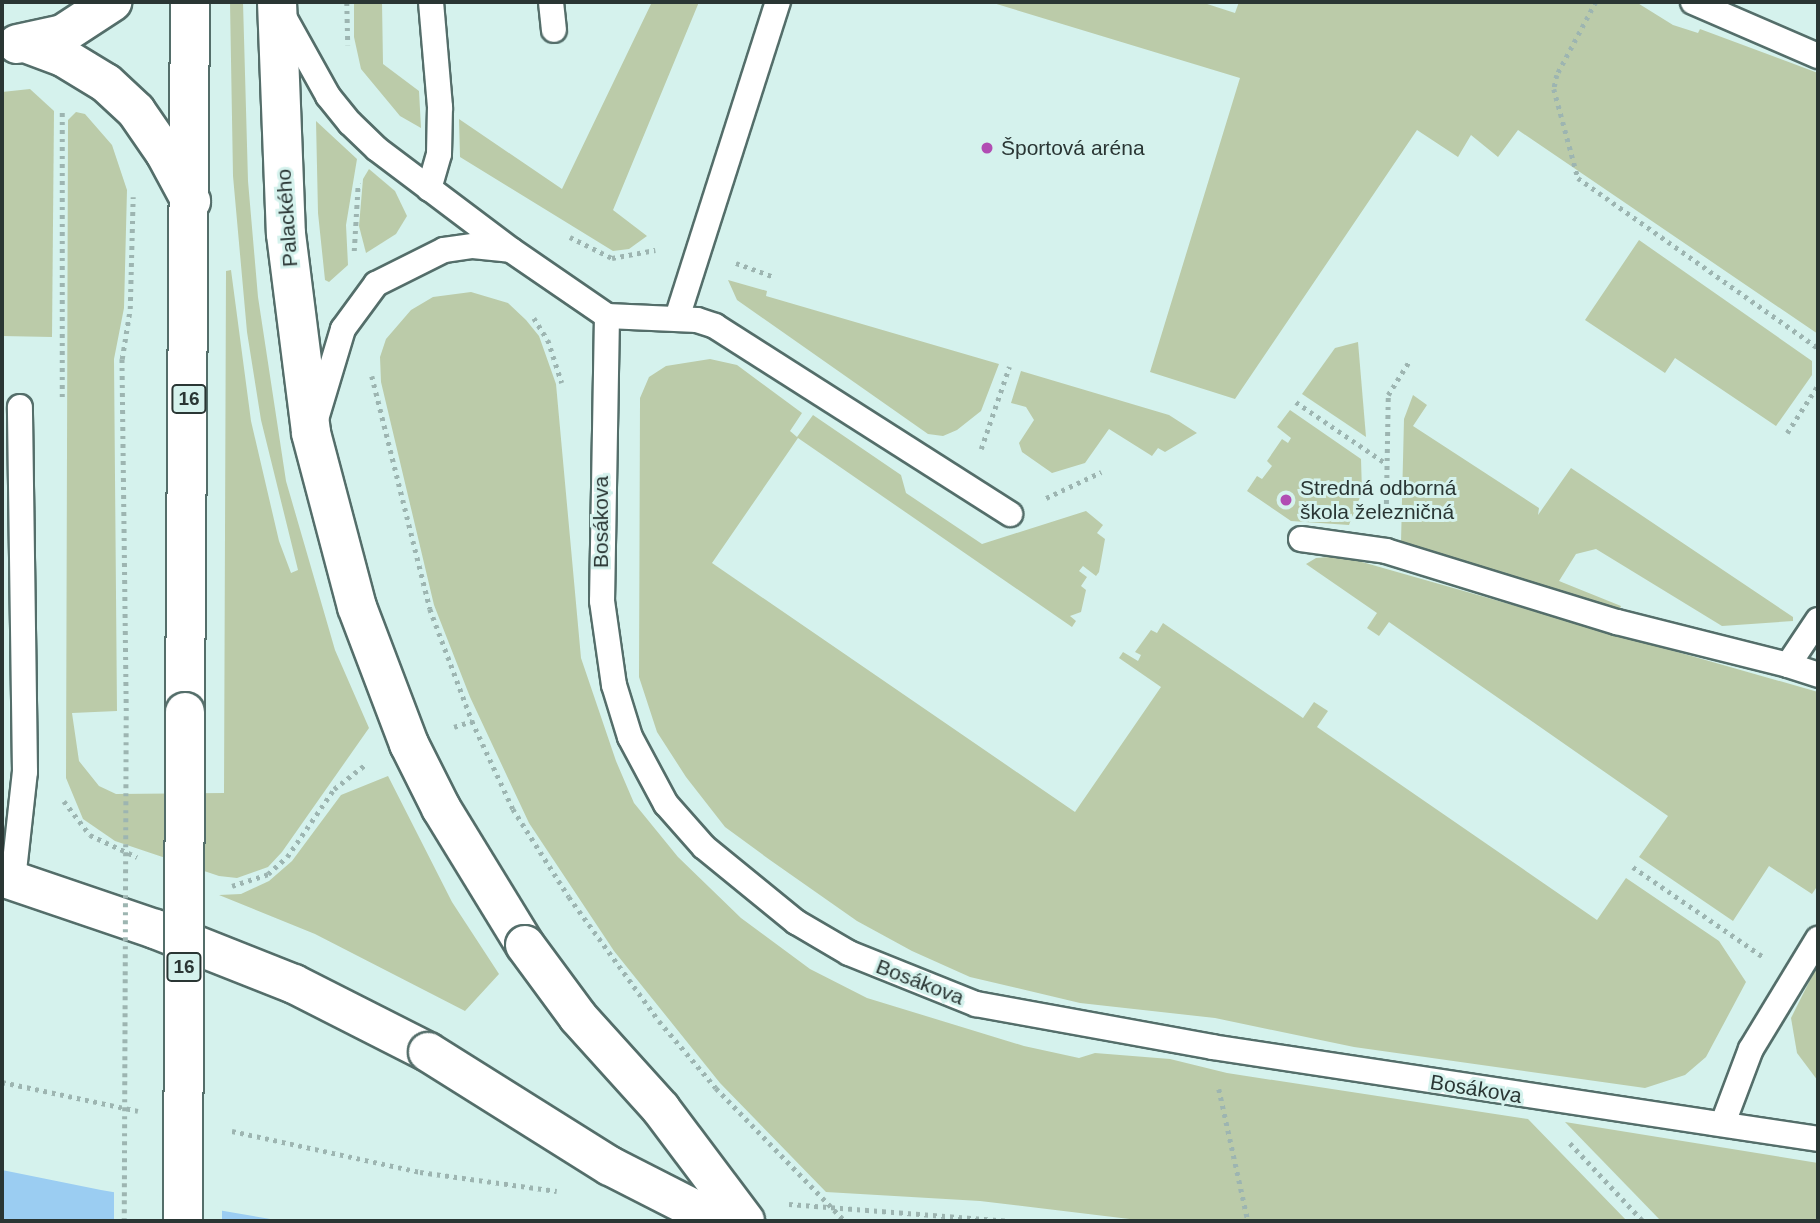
<!DOCTYPE html>
<meta charset="utf-8">
<style>
body{margin:0}
#map{position:relative;width:1820px;height:1223px;overflow:hidden;background:#d5f2ed;font-family:Helvetica,sans-serif}
div>[style]{position:absolute}
.green>*{inset:0;background:#bbcba9}
.water>*{inset:0;background:#9bcdf2}
.pier>*{inset:0;background:#d5f2ed}
.path>*{height:4.5px;margin-top:-2.25px;transform-origin:0;background:repeating-linear-gradient(90deg,#9db5b1 0 3.5px,transparent 0 8.5px)}
.roads{filter:drop-shadow(2px 0 #546e6a) drop-shadow(-2px 0 #546e6a) drop-shadow(0 2px #546e6a) drop-shadow(0 -2px #546e6a)}
.lane>*{height:24px;margin:-12px;padding:0 12px;transform-origin:12px;border-radius:12px;background:#fff}
.secondary>*{height:38px;margin:-19px;padding:0 19px;transform-origin:19px;border-radius:19px;background:#fff}
.primary>*{height:38px;margin:-19px;padding:0 19px;transform-origin:19px;border-radius:19px;background:#fff}
.highway>*{height:38px;margin:-19px;padding:0 19px;transform-origin:19px;border-radius:19px;background:#fff}
.path-bridge>*{height:4.5px;margin-top:-2.25px;transform-origin:0;background:repeating-linear-gradient(90deg,#9db5b1 0 3.5px,transparent 0 8.5px)}
.bridges{filter:drop-shadow(2px 0 #546e6a) drop-shadow(-2px 0 #546e6a) drop-shadow(0 2px #546e6a) drop-shadow(0 -2px #546e6a)}
.primary-bridge>*{height:38px;margin:-19px;padding:0 19px;transform-origin:19px;border-radius:19px;background:#fff}
.highway-bridge>*{height:38px;margin:-19px;padding:0 19px;transform-origin:19px;border-radius:19px;background:#fff}
.dots>*{width:19px;height:19px;translate:-50% -50%;box-sizing:border-box;border:4px solid #d5f2ed;border-radius:50%}
span{translate:-50% -50%;white-space:nowrap;text-align:center;line-height:1.15;-webkit-text-stroke:6px #d5f2ed;paint-order:stroke}
.shield-label span{padding:2px 5px;background:#d5f2ed;border:2px solid;border-radius:5px;-webkit-text-stroke-width:0}
.shield-label{font-size:19px;color:#2a3634;font-weight:700}
.poi-label{font-size:21px;color:#2a3634}
.left{translate:0 -50%;text-align:left}
.street-label{font-size:21px;color:#2a3634}
.frame{position:absolute;inset:0;border:4px solid #2a3634;pointer-events:none}
</style>
<div id="map">
<div class="green">
<div style="clip-path:polygon(230px 2px,243px 2px,248px 181px,258px 297px,286px 481px,335px 650px,369px 728px,282px 852px,268px 867px,237px 878px,219px 876px,115px 841px,83px 819px,66px 778px,68px 120px,76px 112px,85px 114px,112px 145px,127px 190px,124px 308px,114px 359px,117px 711px,72px 713px,79px 761px,99px 786px,116px 794px,224px 793px,226px 271px,231px 270px,251px 421px,279px 541px,291px 573px,298px 570px,261px 420px,247px 332px,233px 176px)"></div>
<div style="clip-path:polygon(354px 2px,382px 2px,383px 64px,419px 91px,421px 128px,400px 116px,361px 69px,354px 37px)"></div>
<div style="clip-path:polygon(652px 2px,699px 2px,613px 210px,647px 236px,629px 249px,613px 251px,460px 157px,459px 119px,562px 189px)"></div>
<div style="clip-path:polygon(990px 2px,1201px 2px,1235px 13px,1239px 2px,1636px 2px,1673px 25px,1698px 33px,1700px 29px,1818px 73px,1818px 334px,1518px 130px,1498px 157px,1471px 135px,1458px 157px,1417px 130px,1235px 399px,1150px 372px,1240px 78px)"></div>
<div style="clip-path:polygon(30px 89px,54px 111px,52px 337px,2px 336px,2px 92px)"></div>
<div style="clip-path:polygon(316px 121px,357px 159px,346px 225px,348px 265px,329px 282px,325px 280px,318px 213px)"></div>
<div style="clip-path:polygon(369px 169px,395px 191px,407px 216px,396px 234px,366px 253px,359px 226px,363px 179px)"></div>
<div style="clip-path:polygon(1639px 240px,1812px 361px,1812px 375px,1776px 426px,1675px 358px,1665px 373px,1585px 320px)"></div>
<div style="clip-path:polygon(728px 280px,767px 291px,766px 296px,999px 364px,981px 411px,957px 430px,943px 436px,928px 434px,737px 300px)"></div>
<div style="clip-path:polygon(471px 292px,508px 303px,526px 320px,539px 336px,556px 384px,581px 658px,616px 761px,634px 803px,678px 857px,741px 918px,810px 969px,867px 998px,1024px 1046px,1079px 1058px,1095px 1053px,1170px 1059px,1227px 1073px,1528px 1119px,1627px 1221px,1146px 1221px,980px 1201px,826px 1192px,720px 1083px,614px 951px,529px 823px,470px 697px,434px 605px,381px 382px,380px 357px,386px 339px,411px 310px,433px 297px)"></div>
<div style="clip-path:polygon(1358px 342px,1366px 437px,1302px 394px,1335px 348px)"></div>
<div style="clip-path:polygon(710px 359px,737px 365px,802px 413px,790px 431px,797px 437px,813px 415px,901px 475px,906px 493px,982px 544px,1086px 511px,1103px 525px,1097px 533px,1105px 539px,1099px 572px,1096px 576px,1083px 566px,1079px 571px,1087px 577px,1081px 586px,1086px 590px,1081px 612px,1070px 616px,1076px 621px,1072px 627px,798px 438px,712px 563px,1075px 812px,1161px 687px,1119px 658px,1123px 652px,1138px 661px,1141px 655px,1135px 652px,1151px 630px,1157px 633px,1163px 623px,1303px 718px,1314px 702px,1328px 711px,1317px 727px,1597px 920px,1626px 878px,1719px 941px,1746px 982px,1706px 1057px,1685px 1075px,1645px 1088px,1354px 1047px,1215px 1018px,1080px 1003px,970px 977px,912px 951px,857px 921px,770px 860px,725px 827px,686px 777px,657px 732px,639px 677px,640px 398px,649px 377px,666px 366px)"></div>
<div style="clip-path:polygon(1021px 371px,1169px 415px,1197px 433px,1165px 452px,1158px 448px,1152px 456px,1109px 429px,1085px 463px,1052px 473px,1022px 452px,1019px 443px,1034px 420px,1026px 407px,1011px 403px)"></div>
<div style="clip-path:polygon(1413px 395px,1427px 405px,1413px 426px,1539px 508px,1538px 515px,1571px 468px,1793px 617px,1793px 621px,1722px 626px,1596px 549px,1576px 554px,1559px 581px,1621px 606px,1619px 612px,1401px 542px,1404px 419px)"></div>
<div style="clip-path:polygon(1290px 410px,1361px 459px,1362px 492px,1349px 525px,1291px 521px,1247px 491px,1257px 476px,1262px 479px,1272px 466px,1267px 461px,1282px 439px,1288px 443px,1291px 438px,1277px 427px)"></div>
<div style="clip-path:polygon(1341px 556px,1818px 692px,1818px 885px,1812px 894px,1769px 866px,1733px 921px,1639px 857px,1668px 816px,1389px 622px,1379px 636px,1367px 628px,1377px 613px,1306px 564px,1316px 558px)"></div>
<div style="clip-path:polygon(388px 776px,452px 902px,499px 974px,465px 1011px,315px 934px,219px 895px,241px 894px,269px 881px,292px 861px,341px 795px)"></div>
<div style="clip-path:polygon(1818px 964px,1818px 1081px,1797px 1053px,1791px 1018px)"></div>
<div style="clip-path:polygon(1565px 1122px,1818px 1163px,1818px 1221px,1661px 1221px)"></div>
</div>
<div class="water">
<div style="clip-path:polygon(2px 1170px,101px 1190px,282px 1221px,2px 1221px)"></div>
</div>
<div class="pier">
<div style="clip-path:polygon(114px 1188px,222px 1207px,222px 1221px,114px 1221px)"></div>
</div>
<div class="path">
<div style="left:347px;top:2px;width:43px;rotate:88.7deg"></div>
<div style="left:1596px;top:2px;width:83px;rotate:118.1deg"></div>
<div style="left:1557px;top:75px;width:14px;rotate:102deg"></div>
<div style="left:1554px;top:89px;width:92px;rotate:74.9deg"></div>
<div style="left:1578px;top:178px;width:294px;rotate:35.3deg"></div>
<div style="left:570px;top:237px;width:47px;rotate:26.6deg"></div>
<div style="left:612px;top:258px;width:44px;rotate:-10.5deg"></div>
<div style="left:354px;top:251px;width:68px;rotate:-86.6deg"></div>
<div style="left:736px;top:263px;width:38px;rotate:20deg"></div>
<div style="left:534px;top:318px;width:26px;rotate:58deg"></div>
<div style="left:548px;top:340px;width:45px;rotate:72deg"></div>
<div style="left:372px;top:376px;width:240px;rotate:76deg"></div>
<div style="left:430px;top:609px;width:120px;rotate:69.4deg"></div>
<div style="left:62px;top:397px;width:285px;rotate:-90deg"></div>
<div style="left:1296px;top:402px;width:110px;rotate:34.3deg"></div>
<div style="left:1787px;top:433px;width:57px;rotate:-57.1deg"></div>
<div style="left:981px;top:449px;width:87px;rotate:-71.1deg"></div>
<div style="left:1046px;top:498px;width:61px;rotate:-25.3deg"></div>
<div style="left:1386px;top:512px;width:117px;rotate:-89deg"></div>
<div style="left:1388px;top:395px;width:41px;rotate:-57.8deg"></div>
<div style="left:126px;top:711px;width:352px;rotate:-90.7deg"></div>
<div style="left:122px;top:359px;width:51px;rotate:-80.9deg"></div>
<div style="left:130px;top:309px;width:112px;rotate:-88.5deg"></div>
<div style="left:454px;top:727px;width:19px;rotate:-18deg"></div>
<div style="left:472px;top:721px;width:97px;rotate:65deg"></div>
<div style="left:513px;top:809px;width:104px;rotate:57.5deg"></div>
<div style="left:64px;top:801px;width:43px;rotate:52.6deg"></div>
<div style="left:90px;top:835px;width:52px;rotate:25.1deg"></div>
<div style="left:1633px;top:867px;width:157px;rotate:34.6deg"></div>
<div style="left:232px;top:886px;width:38px;rotate:-18deg"></div>
<div style="left:268px;top:874px;width:25px;rotate:-42deg"></div>
<div style="left:287px;top:857px;width:83px;rotate:-55.3deg"></div>
<div style="left:334px;top:789px;width:41px;rotate:-38deg"></div>
<div style="left:2px;top:1082px;width:139px;rotate:12deg"></div>
<div style="left:1219px;top:1089px;width:135px;rotate:77.6deg"></div>
<div style="left:232px;top:1131px;width:192px;rotate:12.3deg"></div>
<div style="left:420px;top:1172px;width:138px;rotate:7.9deg"></div>
<div style="left:1570px;top:1143px;width:107px;rotate:46.9deg"></div>
<div style="left:789px;top:1204px;width:222px;rotate:4.4deg"></div>
</div>
<div class="roads">
<div class="lane">
<div style="left:551px;top:2px;width:28px;rotate:84deg"></div>
<div style="left:1693px;top:2px;width:136px;rotate:23.4deg"></div>
<div style="left:283px;top:15px;width:93px;rotate:60.9deg"></div>
<div style="left:328px;top:96px;width:35px;rotate:51deg"></div>
<div style="left:350px;top:123px;width:37px;rotate:44deg"></div>
<div style="left:377px;top:149px;width:168px;rotate:37deg"></div>
<div style="left:511px;top:250px;width:116px;rotate:34.5deg"></div>
<div style="left:607px;top:316px;width:90px;rotate:2.5deg"></div>
<div style="left:697px;top:320px;width:19px;rotate:18deg"></div>
<div style="left:715px;top:326px;width:350px;rotate:32.5deg"></div>
<div style="left:429px;top:189px;width:36px;rotate:-74deg"></div>
<div style="left:439px;top:154px;width:47px;rotate:-88.8deg"></div>
<div style="left:440px;top:107px;width:105px;rotate:-94.9deg"></div>
<div style="left:607px;top:316px;width:285px;rotate:91deg"></div>
<div style="left:602px;top:601px;width:85px;rotate:81.9deg"></div>
<div style="left:614px;top:685px;width:54px;rotate:72.9deg"></div>
<div style="left:630px;top:737px;width:76px;rotate:61.8deg"></div>
<div style="left:666px;top:804px;width:57px;rotate:48.5deg"></div>
<div style="left:704px;top:847px;width:119px;rotate:39.2deg"></div>
<div style="left:796px;top:922px;width:61px;rotate:30.3deg"></div>
<div style="left:849px;top:953px;width:137px;rotate:21.9deg"></div>
<div style="left:976px;top:1004px;width:240px;rotate:10.3deg"></div>
<div style="left:1212px;top:1047px;width:613px;rotate:8.63deg"></div>
<div style="left:677px;top:318px;width:332px;rotate:-72.3deg"></div>
<div style="left:316px;top:419px;width:94px;rotate:-73.3deg"></div>
<div style="left:343px;top:329px;width:56px;rotate:-53.7deg"></div>
<div style="left:376px;top:284px;width:76px;rotate:-26.6deg"></div>
<div style="left:444px;top:250px;width:29px;rotate:-8deg"></div>
<div style="left:473px;top:246px;width:37px;rotate:6deg"></div>
<div style="left:1301px;top:539px;width:86px;rotate:8deg"></div>
<div style="left:1386px;top:551px;width:242px;rotate:17.1deg"></div>
<div style="left:1617px;top:622px;width:176px;rotate:14.1deg"></div>
<div style="left:1788px;top:665px;width:54px;rotate:-56.3deg"></div>
<div style="left:1788px;top:665px;width:32px;rotate:18deg"></div>
<div style="left:13px;top:880px;width:109px;rotate:-83.7deg"></div>
<div style="left:25px;top:772px;width:365px;rotate:-90.8deg"></div>
<div style="left:1723px;top:1123px;width:79px;rotate:-69.3deg"></div>
<div style="left:1751px;top:1049px;width:129px;rotate:-58.7deg"></div>
</div>
<div class="secondary">
<div style="left:277px;top:2px;width:232px;rotate:87.8deg"></div>
<div style="left:286px;top:234px;width:201px;rotate:82.8deg"></div>
</div>
<div class="primary">
<div style="left:185px;top:712px;width:710px;rotate:-89.6deg"></div>
</div>
<div class="highway">
<div style="left:25px;top:43px;width:40px;rotate:20.2deg"></div>
<div style="left:63px;top:57px;width:50px;rotate:31.2deg"></div>
<div style="left:106px;top:83px;width:41px;rotate:43deg"></div>
<div style="left:136px;top:111px;width:51px;rotate:55.4deg"></div>
<div style="left:165px;top:153px;width:55px;rotate:61.6deg"></div>
<div style="left:17px;top:44px;width:47px;rotate:-12.3deg"></div>
<div style="left:63px;top:34px;width:59px;rotate:-33.1deg"></div>
<div style="left:311px;top:433px;width:180px;rotate:75.2deg"></div>
<div style="left:357px;top:607px;width:147px;rotate:69.2deg"></div>
<div style="left:409px;top:744px;width:72px;rotate:63.4deg"></div>
<div style="left:441px;top:808px;width:161px;rotate:58.5deg"></div>
<div style="left:2px;top:877px;width:162px;rotate:18.8deg"></div>
<div style="left:155px;top:929px;width:149px;rotate:21.6deg"></div>
<div style="left:294px;top:984px;width:150px;rotate:26.9deg"></div>
</div>
</div>
<div class="path-bridge">
<div style="left:569px;top:897px;width:153px;rotate:54deg"></div>
<div style="left:659px;top:1021px;width:88px;rotate:49.6deg"></div>
<div style="left:716px;top:1088px;width:185px;rotate:45.9deg"></div>
<div style="left:124px;top:1221px;width:510px;rotate:-89.78deg"></div>
</div>
<div class="bridges">
<div class="primary-bridge">
<div style="left:183px;top:1221px;width:509px;rotate:-89.77deg"></div>
</div>
<div class="highway-bridge">
<div style="left:525px;top:945px;width:89px;rotate:53.6deg"></div>
<div style="left:578px;top:1017px;width:124px;rotate:47.9deg"></div>
<div style="left:661px;top:1109px;width:140px;rotate:53.1deg"></div>
<div style="left:428px;top:1052px;width:215px;rotate:32.1deg"></div>
<div style="left:610px;top:1166px;width:121px;rotate:27deg"></div>
</div>
</div>
<div class="dots">
<div style="left:987px;top:148px;background:#b14db3"></div>
<div style="left:1286px;top:500px;background:#b14db3"></div>
</div>
<div class="shield-label">
<span style="left:189px;top:399px">16</span>
<span style="left:184px;top:967px">16</span>
</div>
<div class="poi-label">
<span class="left" style="left:1001px;top:148px">Športová aréna</span>
<span class="left" style="left:1300px;top:500px">Stredná odborná<br>škola železničná</span>
</div>
<div class="street-label">
<span style="left:287px;top:218px;rotate:-94deg">Palackého</span>
<span style="left:601px;top:522px;rotate:-90deg">Bosákova</span>
<span style="left:920px;top:982px;rotate:21deg">Bosákova</span>
<span style="left:1476px;top:1089px;rotate:9deg">Bosákova</span>
</div>
<div class="frame"></div>
</div>
